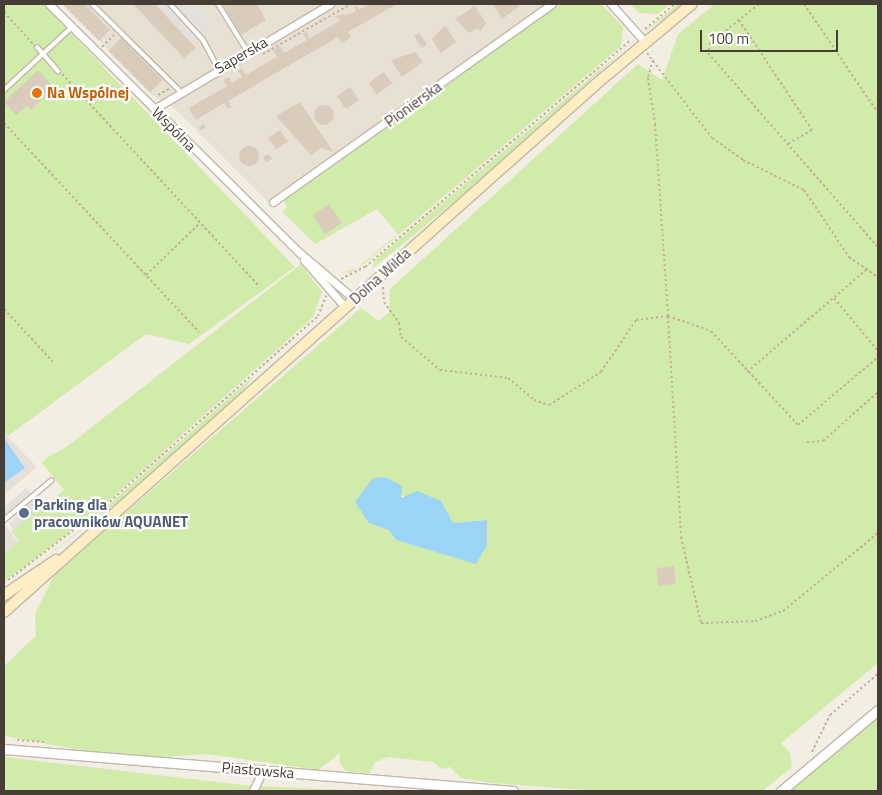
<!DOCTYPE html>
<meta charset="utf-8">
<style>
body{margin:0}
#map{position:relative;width:882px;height:795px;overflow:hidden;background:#f3eee4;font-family:"Titillium Web",sans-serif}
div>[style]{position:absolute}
.residential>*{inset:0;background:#e8e0d2}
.industrial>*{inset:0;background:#e5e0d9}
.green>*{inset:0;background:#d0ebaa}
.parking>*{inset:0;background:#e4e1dd;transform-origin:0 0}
.water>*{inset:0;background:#9cd4f5}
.building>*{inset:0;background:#d9ccbc;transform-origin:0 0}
.round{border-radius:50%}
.path>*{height:2px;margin-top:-1px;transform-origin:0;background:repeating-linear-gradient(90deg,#c2b197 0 2.5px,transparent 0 5px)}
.roads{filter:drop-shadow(1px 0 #c2b9a9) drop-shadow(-1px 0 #c2b9a9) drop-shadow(0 1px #c2b9a9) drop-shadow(0 -1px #c2b9a9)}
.service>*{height:4px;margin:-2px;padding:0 2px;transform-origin:2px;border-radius:2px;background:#fff}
.minor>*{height:7px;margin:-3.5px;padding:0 3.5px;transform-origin:3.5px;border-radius:3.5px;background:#fff}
.tertiary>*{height:9px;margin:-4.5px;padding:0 4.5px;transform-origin:4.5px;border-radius:4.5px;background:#fff}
.secondary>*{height:10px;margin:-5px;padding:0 5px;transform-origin:5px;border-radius:5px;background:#ffeec3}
.dots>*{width:14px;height:14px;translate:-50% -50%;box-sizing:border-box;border:2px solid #fff;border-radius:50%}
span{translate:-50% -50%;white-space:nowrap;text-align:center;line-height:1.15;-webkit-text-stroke:4.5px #fff;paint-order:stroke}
.street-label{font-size:15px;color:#463e34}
.food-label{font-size:15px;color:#c56008;font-weight:700}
.left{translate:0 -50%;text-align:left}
.service-label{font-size:15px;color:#4e5e75;font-weight:700}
.frame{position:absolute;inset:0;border:5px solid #463e34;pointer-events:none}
.scale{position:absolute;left:700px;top:30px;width:138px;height:22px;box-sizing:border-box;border:2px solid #463e34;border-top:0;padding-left:6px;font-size:15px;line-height:18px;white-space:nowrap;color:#463e34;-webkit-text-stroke:4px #fff;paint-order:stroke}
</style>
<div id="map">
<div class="residential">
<div style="clip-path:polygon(64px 4px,552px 4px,270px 204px,175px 109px,151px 94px)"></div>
</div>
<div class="industrial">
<div style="clip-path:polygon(4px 433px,37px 467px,4px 495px)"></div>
</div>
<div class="green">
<div style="clip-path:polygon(4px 4px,43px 4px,295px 267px,189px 344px,146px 334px,8px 436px,4px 432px)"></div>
<div style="clip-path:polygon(560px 4px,601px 4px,623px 27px,621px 46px,364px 264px,350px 272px,340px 273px,357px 268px,398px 234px,377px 209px,315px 244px,282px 212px,287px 207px,284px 201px)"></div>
<div style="clip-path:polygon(630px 4px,670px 4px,658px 14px,639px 13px)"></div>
<div style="clip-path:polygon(678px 4px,684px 4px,643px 33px,657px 21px)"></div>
<div style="clip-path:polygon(evenodd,715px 4px,878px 4px,878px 663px,781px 743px,790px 752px,792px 767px,762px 791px,598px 791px,493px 783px,461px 778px,450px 767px,442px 769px,433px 762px,388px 757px,375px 762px,370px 773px,346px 771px,339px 762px,340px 753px,318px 770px,208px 754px,160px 757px,82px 750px,4px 736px,4px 666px,36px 636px,35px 614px,54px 575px,361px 308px,378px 321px,389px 313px,390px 289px,638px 64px,662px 80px,678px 34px,715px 4px,366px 491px,441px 501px,453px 523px,486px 520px,396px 540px,389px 530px,369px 522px,355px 502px,366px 491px,715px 4px,674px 567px,675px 584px,658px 585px,656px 568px,674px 567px)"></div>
<div style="clip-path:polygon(636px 39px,475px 185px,372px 269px,375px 260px)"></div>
<div style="clip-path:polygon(301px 264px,322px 292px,313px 317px,94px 514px,4px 582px,4px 553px,19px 540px,11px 531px,42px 504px,39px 500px,49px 502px,64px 490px,42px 463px,47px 457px,65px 448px)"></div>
<div style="clip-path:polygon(255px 375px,239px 395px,122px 499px,4px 589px,84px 527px)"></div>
<div style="clip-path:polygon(878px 715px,878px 791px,787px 791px)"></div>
<div style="clip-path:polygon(4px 757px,252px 786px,369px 791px,4px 791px)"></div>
</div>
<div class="parking">
<div style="clip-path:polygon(156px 4px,195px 4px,214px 24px,193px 44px)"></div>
<div style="clip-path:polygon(26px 488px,31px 493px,4px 516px,4px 507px)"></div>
<div style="left:35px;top:498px;width:8px;height:37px;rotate:45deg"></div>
<div style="clip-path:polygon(4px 525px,18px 541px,4px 553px)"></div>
</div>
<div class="water">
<div style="clip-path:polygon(6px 441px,25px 468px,5px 482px,4px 442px)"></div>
<div style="clip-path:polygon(385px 477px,402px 486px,401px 498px,417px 491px,441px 501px,453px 523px,487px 520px,487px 545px,476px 564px,396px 540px,389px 530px,369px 523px,355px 502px,373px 478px)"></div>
</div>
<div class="building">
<div style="clip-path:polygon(62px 4px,85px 4px,110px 30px,99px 41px)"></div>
<div style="clip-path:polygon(133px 4px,155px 4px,196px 48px,184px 58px)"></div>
<div style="clip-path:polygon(223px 4px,257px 4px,266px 20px,241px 35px)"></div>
<div style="clip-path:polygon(354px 4px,360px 9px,369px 4px,397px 4px,348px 32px,351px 37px,342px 43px,338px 37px,228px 101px,231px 107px,228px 109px,224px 103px,196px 120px,189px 108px,227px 86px,223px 80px,229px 77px,232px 83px,242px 77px,238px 70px,242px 68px,246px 75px,277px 57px,273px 50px,280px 46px,284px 53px,307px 40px,303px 34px,307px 31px,309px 39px,341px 20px,334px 16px,351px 14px,356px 11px)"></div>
<div style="clip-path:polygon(493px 4px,517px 4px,519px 7px,502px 19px)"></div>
<div style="clip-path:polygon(475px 6px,486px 23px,480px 32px,478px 28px,469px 33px,455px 19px)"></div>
<div style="clip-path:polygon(445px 25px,456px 42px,441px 53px,432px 39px)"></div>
<div style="left:419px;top:33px;width:14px;height:6px;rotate:54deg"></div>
<div style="left:121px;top:38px;width:59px;height:18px;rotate:45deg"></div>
<div style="clip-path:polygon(415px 52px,423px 62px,402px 77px,391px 60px)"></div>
<div style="clip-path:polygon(38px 70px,50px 83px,45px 88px,49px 92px,31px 110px,27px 106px,16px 115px,4px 102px)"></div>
<div style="left:384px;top:72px;width:14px;height:19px;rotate:54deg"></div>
<div style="left:350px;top:87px;width:16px;height:16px;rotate:55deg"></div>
<div style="clip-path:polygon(300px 102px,332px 150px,331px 151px,321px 148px,311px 155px,276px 116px)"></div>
<div class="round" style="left:314px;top:105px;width:20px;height:20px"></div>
<div style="left:203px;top:124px;width:4px;height:6px;rotate:45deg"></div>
<div style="left:280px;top:130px;width:14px;height:14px;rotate:56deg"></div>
<div class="round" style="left:239px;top:146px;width:20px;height:20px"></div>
<div style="clip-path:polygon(268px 154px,272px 159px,266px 162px,263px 157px)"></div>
<div style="left:329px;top:204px;width:23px;height:20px;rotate:56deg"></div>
<div style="left:674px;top:566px;width:18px;height:18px;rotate:84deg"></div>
</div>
<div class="path">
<div style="left:759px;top:4px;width:63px;rotate:141.5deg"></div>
<div style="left:710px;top:43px;width:10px;rotate:101deg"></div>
<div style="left:708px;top:53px;width:258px;rotate:48.8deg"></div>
<div style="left:804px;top:4px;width:132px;rotate:55.8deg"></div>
<div style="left:4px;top:12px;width:43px;rotate:47.8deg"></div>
<div style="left:739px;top:20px;width:132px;rotate:56.4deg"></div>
<div style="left:812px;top:130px;width:28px;rotate:150deg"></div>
<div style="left:645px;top:29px;width:38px;rotate:-40deg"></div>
<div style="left:102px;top:47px;width:17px;rotate:-45deg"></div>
<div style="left:647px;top:53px;width:107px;rotate:52.6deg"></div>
<div style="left:712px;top:138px;width:38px;rotate:35deg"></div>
<div style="left:743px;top:160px;width:68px;rotate:26.2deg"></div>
<div style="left:804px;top:190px;width:81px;rotate:56.1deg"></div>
<div style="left:849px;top:257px;width:35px;rotate:35deg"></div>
<div style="left:263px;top:54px;width:101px;rotate:-29.6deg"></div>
<div style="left:653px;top:60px;width:19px;rotate:106deg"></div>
<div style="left:648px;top:78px;width:47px;rotate:81.3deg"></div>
<div style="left:655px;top:124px;width:192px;rotate:86.1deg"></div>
<div style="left:668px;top:316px;width:46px;rotate:19.2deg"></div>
<div style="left:711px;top:331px;width:128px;rotate:47.2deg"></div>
<div style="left:798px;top:425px;width:105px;rotate:-40.4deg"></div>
<div style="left:62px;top:74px;width:288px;rotate:47.1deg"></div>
<div style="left:158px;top:95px;width:13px;rotate:-29deg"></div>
<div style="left:4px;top:123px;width:286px;rotate:47deg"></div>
<div style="left:146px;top:275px;width:75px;rotate:-43.9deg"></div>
<div style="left:341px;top:279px;width:27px;rotate:-27deg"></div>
<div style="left:365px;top:267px;width:350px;rotate:-40.5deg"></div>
<div style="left:383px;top:287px;width:15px;rotate:86deg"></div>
<div style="left:384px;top:302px;width:26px;rotate:54deg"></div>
<div style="left:399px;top:323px;width:14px;rotate:82deg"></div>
<div style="left:401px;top:337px;width:51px;rotate:40.2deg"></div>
<div style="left:440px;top:370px;width:68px;rotate:6.7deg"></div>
<div style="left:508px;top:378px;width:34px;rotate:40deg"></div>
<div style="left:534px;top:400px;width:16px;rotate:18deg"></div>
<div style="left:549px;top:405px;width:62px;rotate:-32.4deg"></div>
<div style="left:601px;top:372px;width:63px;rotate:-56.1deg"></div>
<div style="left:636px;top:320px;width:32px;rotate:-7deg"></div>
<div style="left:668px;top:316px;width:221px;rotate:86.6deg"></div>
<div style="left:681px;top:537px;width:88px;rotate:76.9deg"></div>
<div style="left:701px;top:623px;width:54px;rotate:-2.1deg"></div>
<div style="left:755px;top:621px;width:30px;rotate:-20deg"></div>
<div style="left:783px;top:611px;width:123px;rotate:-39.4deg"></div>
<div style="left:834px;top:298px;width:69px;rotate:50.3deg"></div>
<div style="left:4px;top:309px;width:72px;rotate:47.2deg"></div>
<div style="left:747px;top:372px;width:157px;rotate:-40.6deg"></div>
<div style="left:807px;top:442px;width:16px;rotate:-4deg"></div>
<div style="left:823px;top:441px;width:74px;rotate:-41.7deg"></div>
<div style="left:8px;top:580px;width:123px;rotate:-37.4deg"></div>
<div style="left:106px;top:505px;width:284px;rotate:-41.7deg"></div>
<div style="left:318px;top:316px;width:22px;rotate:-68deg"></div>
<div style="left:17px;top:740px;width:28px;rotate:4deg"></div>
<div style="left:812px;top:752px;width:41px;rotate:-64.1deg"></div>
<div style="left:830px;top:715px;width:63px;rotate:-40.5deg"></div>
</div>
<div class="roads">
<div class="service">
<div style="left:92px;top:4px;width:122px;rotate:44.7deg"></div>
<div style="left:170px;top:4px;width:49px;rotate:47.5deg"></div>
<div style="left:203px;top:40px;width:32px;rotate:62deg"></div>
<div style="left:218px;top:4px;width:55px;rotate:58.3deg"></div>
<div style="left:37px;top:47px;width:32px;rotate:49deg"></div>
<div style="left:4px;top:90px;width:93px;rotate:-42.8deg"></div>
<div style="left:4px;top:520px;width:62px;rotate:-39.8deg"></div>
</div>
<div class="minor">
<div style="left:49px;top:4px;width:354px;rotate:44.8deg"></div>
<div style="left:300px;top:253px;width:71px;rotate:40.4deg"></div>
<div style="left:611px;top:4px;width:51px;rotate:48.2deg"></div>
<div style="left:154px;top:109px;width:205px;rotate:-30.8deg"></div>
<div style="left:273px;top:202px;width:342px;rotate:-35.4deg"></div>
<div style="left:304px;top:260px;width:62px;rotate:48.9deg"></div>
<div style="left:253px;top:791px;width:23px;rotate:-65deg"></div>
</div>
<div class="tertiary">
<div style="left:4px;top:749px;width:511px;rotate:4.72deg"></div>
<div style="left:781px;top:791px;width:126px;rotate:-39.9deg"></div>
</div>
<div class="secondary">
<div style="left:4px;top:595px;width:63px;rotate:-33.9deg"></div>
<div style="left:4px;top:612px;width:792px;rotate:-41.72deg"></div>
<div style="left:595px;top:85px;width:126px;rotate:-39.9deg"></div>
</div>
</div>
<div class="dots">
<div style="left:37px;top:93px;background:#e8710a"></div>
<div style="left:24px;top:513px;background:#5c6f8a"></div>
</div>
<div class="street-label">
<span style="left:241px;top:55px;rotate:-30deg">Saperska</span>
<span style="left:413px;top:104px;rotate:-36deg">Pionierska</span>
<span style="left:174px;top:129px;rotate:45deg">Wspólna</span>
<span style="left:380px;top:276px;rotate:-42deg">Dolna Wilda</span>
<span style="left:258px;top:770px;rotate:5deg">Piastowska</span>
</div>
<div class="food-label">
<span class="left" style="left:47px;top:93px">Na Wspólnej</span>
</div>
<div class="service-label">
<span class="left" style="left:34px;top:513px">Parking dla<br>pracowników AQUANET</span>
</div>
<div class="frame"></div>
<div class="scale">100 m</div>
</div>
